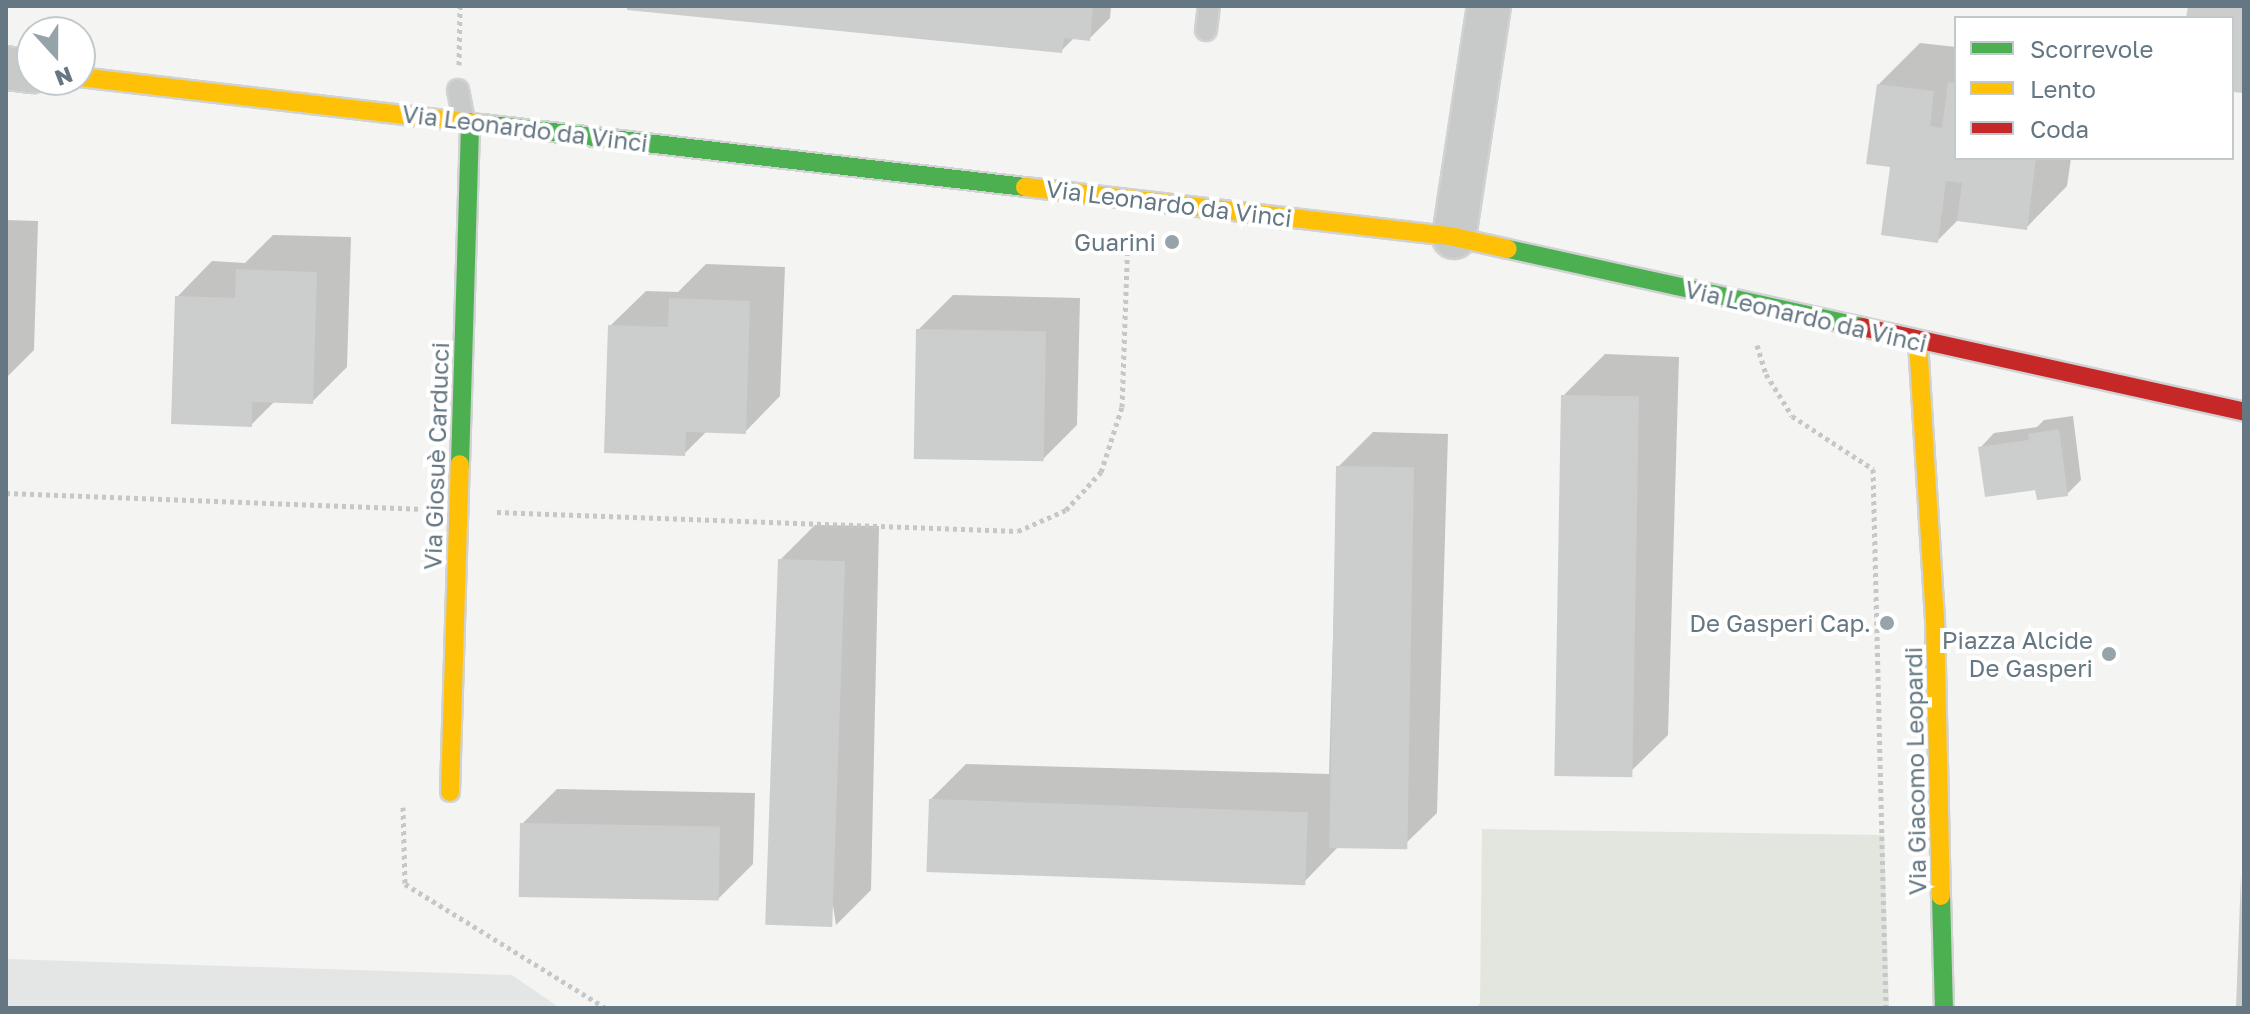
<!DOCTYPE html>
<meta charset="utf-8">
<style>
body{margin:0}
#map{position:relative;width:2250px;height:1014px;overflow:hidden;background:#f4f4f2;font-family:"Golos Text",sans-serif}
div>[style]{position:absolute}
.built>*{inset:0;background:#e4e5e5}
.green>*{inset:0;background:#e3e6df}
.shadow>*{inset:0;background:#0003}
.building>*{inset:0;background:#cccecd;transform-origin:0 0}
.path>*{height:5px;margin-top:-2.5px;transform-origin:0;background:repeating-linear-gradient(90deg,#c6c7c8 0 4px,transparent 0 8px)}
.roads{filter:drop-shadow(2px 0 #d1d2d3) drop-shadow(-2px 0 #d1d2d3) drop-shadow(0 2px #d1d2d3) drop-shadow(0 -2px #d1d2d3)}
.lane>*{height:20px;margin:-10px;padding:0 10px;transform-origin:10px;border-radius:10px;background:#c8caca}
.street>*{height:42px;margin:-21px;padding:0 21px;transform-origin:21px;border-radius:21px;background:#c8caca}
.fast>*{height:18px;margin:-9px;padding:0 9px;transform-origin:9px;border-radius:9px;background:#4caf50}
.slow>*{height:18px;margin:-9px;padding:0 9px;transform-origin:9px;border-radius:9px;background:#ffc107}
.jam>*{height:18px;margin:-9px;padding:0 9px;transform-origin:9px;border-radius:9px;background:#c62828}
.dots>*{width:22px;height:22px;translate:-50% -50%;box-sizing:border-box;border:4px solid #fff;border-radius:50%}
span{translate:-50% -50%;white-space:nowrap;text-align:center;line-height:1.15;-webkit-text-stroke:8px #fff;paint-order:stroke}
.street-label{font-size:24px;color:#647782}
.poi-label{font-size:24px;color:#647782}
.right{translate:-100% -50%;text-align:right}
.frame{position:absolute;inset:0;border:8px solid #647782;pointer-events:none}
.legend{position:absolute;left:1954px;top:16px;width:280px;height:144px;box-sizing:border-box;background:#fff;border:2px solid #c1c9cd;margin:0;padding:10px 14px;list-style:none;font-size:24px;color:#647782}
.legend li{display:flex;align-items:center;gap:16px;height:40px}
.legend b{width:40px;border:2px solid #c1c9cd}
.north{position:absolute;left:16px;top:16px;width:80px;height:80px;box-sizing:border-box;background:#fff;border:2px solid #c1c9cd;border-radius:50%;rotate:159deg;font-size:22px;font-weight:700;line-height:32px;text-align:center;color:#647782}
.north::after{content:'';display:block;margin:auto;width:28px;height:36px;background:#96a3a9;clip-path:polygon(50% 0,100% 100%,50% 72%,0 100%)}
</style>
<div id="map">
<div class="built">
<div style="clip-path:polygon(6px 959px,512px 975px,560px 1008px,6px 1008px)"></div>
</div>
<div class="green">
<div style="clip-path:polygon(1482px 829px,1884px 835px,1889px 1008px,1477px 1008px,1480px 1003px)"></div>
</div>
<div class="shadow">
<div style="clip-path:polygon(629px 6px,1111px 6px,1110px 18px,1089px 39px,1075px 37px,1061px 51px)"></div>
<div style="clip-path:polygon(1920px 43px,1956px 47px,1956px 158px,2071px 158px,2067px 186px,2026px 228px,1959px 219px,1937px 241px,1892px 165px,1879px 84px)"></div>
<div style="clip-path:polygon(6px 220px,38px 221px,34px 350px,6px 378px)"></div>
<div style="clip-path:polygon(273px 235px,351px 237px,347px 367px,312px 402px,275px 401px,251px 425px,177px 297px,212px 261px,245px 263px)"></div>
<div style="clip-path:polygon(706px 264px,785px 267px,780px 396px,745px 432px,708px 430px,684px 454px,610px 326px,646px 291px,678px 292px)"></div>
<div style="clip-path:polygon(953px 295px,1080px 298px,1077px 425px,1042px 460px,918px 330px)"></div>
<div style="clip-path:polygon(1605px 354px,1679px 357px,1668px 735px,1626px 776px,1563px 396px)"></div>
<div style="clip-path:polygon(2073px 416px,2081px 480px,2067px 494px,2037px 488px,1980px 448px,1994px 433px,2037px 427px,2044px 420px)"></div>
<div style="clip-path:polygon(1373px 432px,1448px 434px,1437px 813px,1401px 848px,1339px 846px,1305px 881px,931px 799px,966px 764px,1329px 774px,1338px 467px)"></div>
<div style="clip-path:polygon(815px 525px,879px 526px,871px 890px,836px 925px,780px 560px)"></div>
<div style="clip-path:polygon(557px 789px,755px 793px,753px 864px,718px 899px,522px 824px)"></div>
<div style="clip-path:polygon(2244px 860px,2244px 1008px,2238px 1008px)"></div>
</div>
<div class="building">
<div style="clip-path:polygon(627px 6px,1093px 6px,1090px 41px,1064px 38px,1062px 53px,627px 10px)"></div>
<div style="clip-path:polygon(2188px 6px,2244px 6px,2244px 93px,2232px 92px,2232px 18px,2186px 18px)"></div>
<div style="clip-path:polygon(1948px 82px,1956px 83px,1956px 158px,2036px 158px,2027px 230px,1957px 221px,1962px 183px,1946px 181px,1938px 243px,1881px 235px,1890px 167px,1866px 164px,1877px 84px,1934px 91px,1930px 126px,1942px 128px)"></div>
<div style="clip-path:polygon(236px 269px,317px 272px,313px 404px,252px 402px,252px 427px,171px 424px,175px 296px,235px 298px)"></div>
<div style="clip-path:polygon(669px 298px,750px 301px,746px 434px,686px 432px,685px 456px,604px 453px,608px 325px,668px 327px)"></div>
<div style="left:916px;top:329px;width:130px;height:130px;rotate:1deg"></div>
<div style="left:1561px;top:395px;width:78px;height:381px;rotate:1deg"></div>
<div style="clip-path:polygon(2059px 429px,2068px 496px,2037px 500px,2035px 490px,1985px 497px,1978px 447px,2029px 440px,2028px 434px)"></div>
<div style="left:1336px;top:466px;width:78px;height:382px;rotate:1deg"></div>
<div style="left:778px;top:559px;width:67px;height:366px;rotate:2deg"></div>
<div style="left:929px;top:799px;width:379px;height:73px;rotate:2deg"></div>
<div style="left:520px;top:823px;width:200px;height:74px;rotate:1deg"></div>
<div style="clip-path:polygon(2241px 874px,2244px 1008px,2236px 1008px)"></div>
</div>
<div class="path">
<div style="left:459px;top:65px;width:59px;rotate:-89deg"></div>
<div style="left:1757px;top:345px;width:30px;rotate:73deg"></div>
<div style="left:1766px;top:374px;width:49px;rotate:58.2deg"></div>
<div style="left:1792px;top:416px;width:97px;rotate:33.2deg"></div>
<div style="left:1873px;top:469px;width:539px;rotate:88.62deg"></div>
<div style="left:6px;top:493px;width:413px;rotate:2.2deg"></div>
<div style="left:497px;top:512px;width:521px;rotate:2.09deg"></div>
<div style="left:1018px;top:531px;width:52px;rotate:-23.6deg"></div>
<div style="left:1066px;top:510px;width:52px;rotate:-47.4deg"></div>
<div style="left:1101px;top:472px;width:68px;rotate:-72.1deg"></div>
<div style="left:1122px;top:407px;width:168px;rotate:-88deg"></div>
<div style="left:403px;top:807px;width:77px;rotate:88.5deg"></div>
<div style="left:405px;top:884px;width:236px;rotate:31.7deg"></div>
</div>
<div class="roads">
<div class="lane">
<div style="left:1206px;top:30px;width:24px;rotate:-83deg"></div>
<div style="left:458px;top:90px;width:32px;rotate:79deg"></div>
</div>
<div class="street">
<div style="left:6px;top:68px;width:26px;rotate:7deg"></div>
<div style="left:1454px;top:237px;width:234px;rotate:-81.4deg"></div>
</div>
<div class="fast">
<div style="left:483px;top:124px;width:546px;rotate:6.63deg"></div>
<div style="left:1508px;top:249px;width:362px;rotate:12.4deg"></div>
<div style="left:460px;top:464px;width:342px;rotate:-88.3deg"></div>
<div style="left:1941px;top:896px;width:112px;rotate:88.5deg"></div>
</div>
<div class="slow">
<div style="left:80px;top:77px;width:406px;rotate:6.7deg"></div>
<div style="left:1025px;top:187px;width:432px;rotate:6.6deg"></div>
<div style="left:1454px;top:237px;width:55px;rotate:12.5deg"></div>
<div style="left:1918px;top:342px;width:277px;rotate:86.5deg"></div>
<div style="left:1935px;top:618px;width:278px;rotate:88.8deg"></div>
<div style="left:450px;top:792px;width:328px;rotate:-88.3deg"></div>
</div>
<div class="jam">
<div style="left:1862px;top:327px;width:391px;rotate:12.5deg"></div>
</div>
</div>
<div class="dots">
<div style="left:1172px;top:242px;background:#96a3a9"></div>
<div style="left:1887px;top:623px;background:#96a3a9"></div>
<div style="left:2109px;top:654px;background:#96a3a9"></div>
</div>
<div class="street-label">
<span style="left:525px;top:128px;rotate:7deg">Via Leonardo da Vinci</span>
<span style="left:1169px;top:203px;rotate:7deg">Via Leonardo da Vinci</span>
<span style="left:1806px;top:316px;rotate:13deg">Via Leonardo da Vinci</span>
<span style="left:436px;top:456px;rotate:-88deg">Via Giosuè Carducci</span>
<span style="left:1915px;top:771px;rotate:-91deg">Via Giacomo Leopardi</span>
</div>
<div class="poi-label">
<span class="right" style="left:1156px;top:242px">Guarini</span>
<span class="right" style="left:1871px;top:623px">De Gasperi Cap.</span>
<span class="right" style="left:2093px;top:654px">Piazza Alcide<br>De Gasperi</span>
</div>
<div class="frame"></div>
<ul class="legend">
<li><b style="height:10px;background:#4caf50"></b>Scorrevole</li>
<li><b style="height:10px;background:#ffc107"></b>Lento</li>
<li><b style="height:10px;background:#c62828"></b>Coda</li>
</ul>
<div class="north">N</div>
</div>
